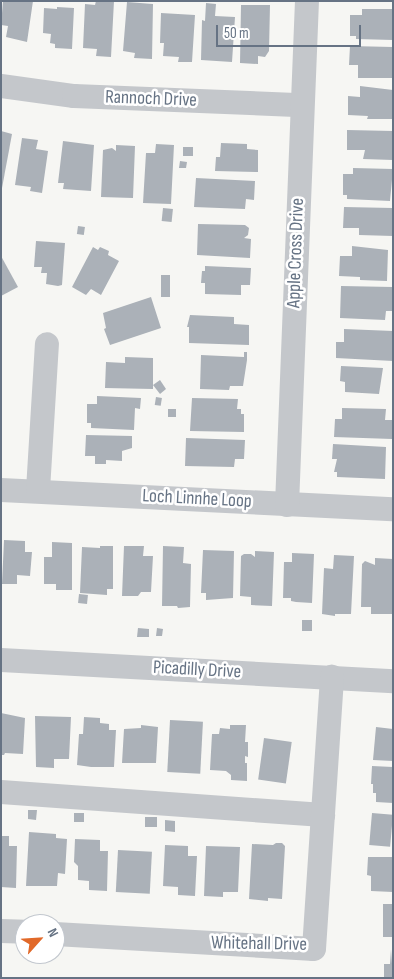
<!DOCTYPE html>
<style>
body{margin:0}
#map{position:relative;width:394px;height:979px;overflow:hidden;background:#f6f6f3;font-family:"Sofia Sans Condensed",sans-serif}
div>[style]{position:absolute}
.building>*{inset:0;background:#abb1b8;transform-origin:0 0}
.minor>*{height:24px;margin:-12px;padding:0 12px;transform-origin:12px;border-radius:12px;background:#c4c7cb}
span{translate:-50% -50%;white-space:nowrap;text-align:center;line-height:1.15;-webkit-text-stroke:5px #fff;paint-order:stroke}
.street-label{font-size:19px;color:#667384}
.frame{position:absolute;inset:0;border:2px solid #667384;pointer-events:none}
.north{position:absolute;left:15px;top:914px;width:50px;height:50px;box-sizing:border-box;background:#fff;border:1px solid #c2c7ce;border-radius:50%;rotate:64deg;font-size:14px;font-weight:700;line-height:20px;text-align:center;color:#667384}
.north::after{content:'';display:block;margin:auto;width:18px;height:22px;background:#e16929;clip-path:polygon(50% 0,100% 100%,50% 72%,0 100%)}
.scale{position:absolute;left:216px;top:25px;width:145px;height:22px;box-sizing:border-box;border:2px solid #667384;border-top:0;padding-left:6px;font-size:15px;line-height:18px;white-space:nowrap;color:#667384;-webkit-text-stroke:4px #fff;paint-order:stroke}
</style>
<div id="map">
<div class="building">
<div style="clip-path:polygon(3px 1px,33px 1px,27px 42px,6px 37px,8px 26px,1px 25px)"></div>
<div style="clip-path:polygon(96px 1px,114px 1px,111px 57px,96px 56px,97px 49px,83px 48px,85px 4px,95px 5px)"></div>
<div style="clip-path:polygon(127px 2px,153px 4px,152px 59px,134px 58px,135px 53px,123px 51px)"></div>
<div style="clip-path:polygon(206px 3px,216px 4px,215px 16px,235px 17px,232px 62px,201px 60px,202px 20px,205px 21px)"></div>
<div style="clip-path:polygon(241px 5px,270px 5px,269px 51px,265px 57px,258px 56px,258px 64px,240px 63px)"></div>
<div style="clip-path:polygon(57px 7px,74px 8px,72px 49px,55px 48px,55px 44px,50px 43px,51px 34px,43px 33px,44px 8px,57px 9px)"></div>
<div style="clip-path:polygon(362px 9px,393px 9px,393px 40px,356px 39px,356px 36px,350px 36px,350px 15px,362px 15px)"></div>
<div style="clip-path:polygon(161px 13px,195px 15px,192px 62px,178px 62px,179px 57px,163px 56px,164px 43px,160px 43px)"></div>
<div style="clip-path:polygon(350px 46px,393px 47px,393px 78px,358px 78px,358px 65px,349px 65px)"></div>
<div style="clip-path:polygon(360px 86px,393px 90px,393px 119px,367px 119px,368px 116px,348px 115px,348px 96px,360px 97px)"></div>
<div style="clip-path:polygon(347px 130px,393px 131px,393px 160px,363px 159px,365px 150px,347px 150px)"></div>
<div style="clip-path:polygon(1px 131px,12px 134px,2px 188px,1px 187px)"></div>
<div style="clip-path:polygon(22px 138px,38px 140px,36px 149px,48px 151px,42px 193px,30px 191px,31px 187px,15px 185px)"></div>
<div style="clip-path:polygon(63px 141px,94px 145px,91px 191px,63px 189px,64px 183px,58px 183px)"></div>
<div style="clip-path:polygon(221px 143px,247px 144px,247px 149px,258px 150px,258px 172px,215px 171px,216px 157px,220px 157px)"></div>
<div style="clip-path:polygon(156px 144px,174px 145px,171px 204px,143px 203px,146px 153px,155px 153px)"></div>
<div style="clip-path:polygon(116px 145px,135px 146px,133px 198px,101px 197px,103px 150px,112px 148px,116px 151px)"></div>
<div style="left:183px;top:147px;width:10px;height:9px"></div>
<div style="clip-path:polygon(180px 161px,187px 162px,186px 168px,179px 168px)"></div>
<div style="clip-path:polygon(353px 168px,393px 169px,390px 201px,347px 199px,347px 195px,343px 195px,343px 174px,353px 174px)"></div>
<div style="clip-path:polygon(196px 178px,255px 181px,254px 200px,246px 199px,245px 209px,194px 207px)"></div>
<div style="clip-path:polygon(344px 207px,393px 208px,393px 236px,359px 235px,359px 228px,343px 228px)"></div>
<div style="left:163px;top:208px;width:10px;height:13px;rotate:6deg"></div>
<div style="clip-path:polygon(198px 224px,245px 225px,249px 228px,248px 235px,244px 238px,251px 239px,250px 258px,197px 255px)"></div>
<div style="left:78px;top:226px;width:7px;height:8px;rotate:8deg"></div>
<div style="clip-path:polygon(36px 241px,65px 243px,62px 285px,58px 286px,46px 284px,47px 273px,41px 273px,42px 267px,34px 267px)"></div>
<div style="clip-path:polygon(352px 246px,388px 250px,387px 281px,360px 280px,360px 277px,339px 276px,340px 256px,352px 256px)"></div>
<div style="clip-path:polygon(93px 247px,98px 250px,100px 247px,109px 251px,108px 255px,119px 261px,101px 295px,91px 289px,86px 295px,72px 287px)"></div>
<div style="clip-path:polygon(1px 256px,18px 287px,1px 296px)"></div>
<div style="clip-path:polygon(205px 266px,251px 268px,250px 285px,241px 285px,241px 295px,205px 294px,205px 283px,201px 283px,202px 271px,205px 271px)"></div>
<div style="left:161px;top:275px;width:9px;height:22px"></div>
<div style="clip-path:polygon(341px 286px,393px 287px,393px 311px,386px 311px,385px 320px,340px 318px)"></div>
<div style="clip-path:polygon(151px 297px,161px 328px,110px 345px,104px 329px,106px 328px,103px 313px)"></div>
<div style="clip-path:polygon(190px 315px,234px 317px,234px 324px,249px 325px,249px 345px,189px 343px,189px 327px,187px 327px)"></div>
<div style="clip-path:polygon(344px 329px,393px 331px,393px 361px,336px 358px,336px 342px,344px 342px)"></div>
<div style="clip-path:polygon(244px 352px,247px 352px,247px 360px,243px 386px,230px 386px,229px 390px,200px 389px,201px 355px,244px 357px)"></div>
<div style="clip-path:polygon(125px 357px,153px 358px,153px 389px,105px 388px,106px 362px,125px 363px)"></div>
<div style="clip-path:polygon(341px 366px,383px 368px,379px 394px,345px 392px,345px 382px,340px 381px)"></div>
<div style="clip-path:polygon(160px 380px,166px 389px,160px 394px,153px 385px)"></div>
<div style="clip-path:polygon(97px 396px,141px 398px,140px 409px,135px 408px,134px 430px,91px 428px,91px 423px,87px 423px,87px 404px,97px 404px)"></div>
<div style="left:156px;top:397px;width:6px;height:8px;rotate:9deg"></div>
<div style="clip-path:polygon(192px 398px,238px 399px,237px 409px,241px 409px,241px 414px,244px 414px,244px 432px,190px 431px)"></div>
<div style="clip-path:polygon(342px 408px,386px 409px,385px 420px,393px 420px,392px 439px,334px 437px,335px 419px,342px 419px)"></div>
<div style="left:168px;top:409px;width:8px;height:8px"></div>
<div style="clip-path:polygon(86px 435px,132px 436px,132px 448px,122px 451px,122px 461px,106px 460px,106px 464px,95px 464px,95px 456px,85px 456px)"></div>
<div style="clip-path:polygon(186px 438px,245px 440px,244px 459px,235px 459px,234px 467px,185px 466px)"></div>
<div style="clip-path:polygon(333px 444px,386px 447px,385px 479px,337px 477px,337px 472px,334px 472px,337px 459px,332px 459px)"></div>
<div style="clip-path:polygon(4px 540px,25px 541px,25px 552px,32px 552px,30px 576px,17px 575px,17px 584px,2px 584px)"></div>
<div style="clip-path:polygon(52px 542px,72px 543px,72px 590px,56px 590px,56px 584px,44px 584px,44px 557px,52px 557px)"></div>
<div style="clip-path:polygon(100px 546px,113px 546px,113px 589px,107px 589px,107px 595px,80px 593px,82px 547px,100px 548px)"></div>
<div style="clip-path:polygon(124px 546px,144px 546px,143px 556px,153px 556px,151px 592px,141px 592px,138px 596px,122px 596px)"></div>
<div style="clip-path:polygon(163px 546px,184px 547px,183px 563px,191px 564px,190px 607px,178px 608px,177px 606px,162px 606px)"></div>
<div style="clip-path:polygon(203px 550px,234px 551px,233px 598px,206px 600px,206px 593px,201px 593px)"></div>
<div style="clip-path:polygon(255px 551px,274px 552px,272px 606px,251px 605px,251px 597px,240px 596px,241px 556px,244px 554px,251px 554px,255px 557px)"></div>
<div style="clip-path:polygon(292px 553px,314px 554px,312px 603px,296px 602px,291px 601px,291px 598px,283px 598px,284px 562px,292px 562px)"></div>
<div style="clip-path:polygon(334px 555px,354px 556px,351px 614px,335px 614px,335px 616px,322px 614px,324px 568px,333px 569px)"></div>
<div style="clip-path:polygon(375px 558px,393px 559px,392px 614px,371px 614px,371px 607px,361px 607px,362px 564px,365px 561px,375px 565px)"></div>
<div style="left:79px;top:594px;width:9px;height:9px;rotate:6deg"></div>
<div style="left:302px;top:620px;width:10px;height:11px"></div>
<div style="clip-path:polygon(138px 628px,149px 629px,149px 637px,137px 637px)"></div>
<div style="clip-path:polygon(157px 628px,163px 629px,162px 636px,156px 636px)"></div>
<div style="clip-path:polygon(1px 713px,25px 718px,23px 754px,5px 753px,4px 755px,1px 755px)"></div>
<div style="clip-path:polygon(35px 716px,71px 717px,69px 759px,54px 759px,54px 768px,36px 767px)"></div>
<div style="clip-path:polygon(84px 717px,100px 718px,100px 723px,109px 724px,109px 730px,116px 730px,114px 767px,91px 767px,77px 765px,79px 734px,83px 734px)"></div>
<div style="left:170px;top:720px;width:33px;height:52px;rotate:3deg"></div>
<div style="clip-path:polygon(141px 725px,158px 727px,156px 763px,122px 763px,124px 729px,141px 728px)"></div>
<div style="clip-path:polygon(230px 725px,246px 725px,245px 742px,248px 742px,248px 757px,245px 756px,245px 763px,247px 763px,247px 781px,231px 780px,231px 775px,226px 771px,210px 770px,212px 734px,219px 734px,220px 728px,230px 729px)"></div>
<div style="clip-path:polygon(376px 727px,393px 729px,393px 761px,373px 760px)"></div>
<div style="left:264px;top:738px;width:28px;height:42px;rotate:8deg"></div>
<div style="clip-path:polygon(372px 766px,393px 767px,393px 803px,376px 802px,376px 793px,373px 793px,373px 784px,371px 784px)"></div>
<div style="clip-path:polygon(28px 810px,37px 810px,36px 820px,28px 819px)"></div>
<div style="left:74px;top:813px;width:10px;height:9px"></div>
<div style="left:372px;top:813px;width:21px;height:32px;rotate:5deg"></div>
<div style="left:145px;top:817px;width:12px;height:10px"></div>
<div style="clip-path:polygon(165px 820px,175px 821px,175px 832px,165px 831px)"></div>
<div style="clip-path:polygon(29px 832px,56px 834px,56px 838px,67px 839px,65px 874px,58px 873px,57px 886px,26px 886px)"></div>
<div style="clip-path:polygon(1px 836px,9px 836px,9px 846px,17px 846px,16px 888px,1px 887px)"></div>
<div style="clip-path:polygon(75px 839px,100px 840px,100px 851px,108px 851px,107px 891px,89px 890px,89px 881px,78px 880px,78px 866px,74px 862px)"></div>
<div style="clip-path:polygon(276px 843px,282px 843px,285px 846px,282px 899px,268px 898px,268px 901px,249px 899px,252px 844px,273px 845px)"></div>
<div style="clip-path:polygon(165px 845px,188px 846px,188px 856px,197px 856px,195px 896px,178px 895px,178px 887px,163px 886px)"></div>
<div style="clip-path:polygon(206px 846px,240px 847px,238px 892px,223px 892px,223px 897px,204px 896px)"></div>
<div style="left:118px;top:850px;width:34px;height:42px;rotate:3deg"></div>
<div style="clip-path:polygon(368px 857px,393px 857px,393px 892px,371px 891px,371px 876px,367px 875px)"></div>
<div style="left:383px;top:904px;width:10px;height:33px"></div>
<div style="clip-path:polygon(391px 949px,393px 978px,384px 978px,384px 964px,390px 964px)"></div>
</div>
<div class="minor">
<div style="left:1px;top:86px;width:74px;rotate:7.8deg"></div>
<div style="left:74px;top:96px;width:228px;rotate:2.3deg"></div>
<div style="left:1px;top:490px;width:392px;rotate:2.8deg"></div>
<div style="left:38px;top:490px;width:146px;rotate:-86.5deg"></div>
<div style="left:287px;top:505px;width:504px;rotate:-87.73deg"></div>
<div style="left:1px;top:660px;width:393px;rotate:3.1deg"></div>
<div style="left:1px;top:792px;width:323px;rotate:4.1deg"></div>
<div style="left:1px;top:931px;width:24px;rotate:2deg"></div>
<div style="left:55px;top:934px;width:259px;rotate:3.3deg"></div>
<div style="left:314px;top:949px;width:273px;rotate:-86.2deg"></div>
</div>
<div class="street-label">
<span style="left:151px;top:99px;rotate:2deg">Rannoch Drive</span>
<span style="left:296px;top:253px;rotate:-88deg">Apple Cross Drive</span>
<span style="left:197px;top:499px;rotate:3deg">Loch Linnhe Loop</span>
<span style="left:197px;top:670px;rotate:3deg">Picadilly Drive</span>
<span style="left:259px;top:944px;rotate:1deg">Whitehall Drive</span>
</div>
<div class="frame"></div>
<div class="north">N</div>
<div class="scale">50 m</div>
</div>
